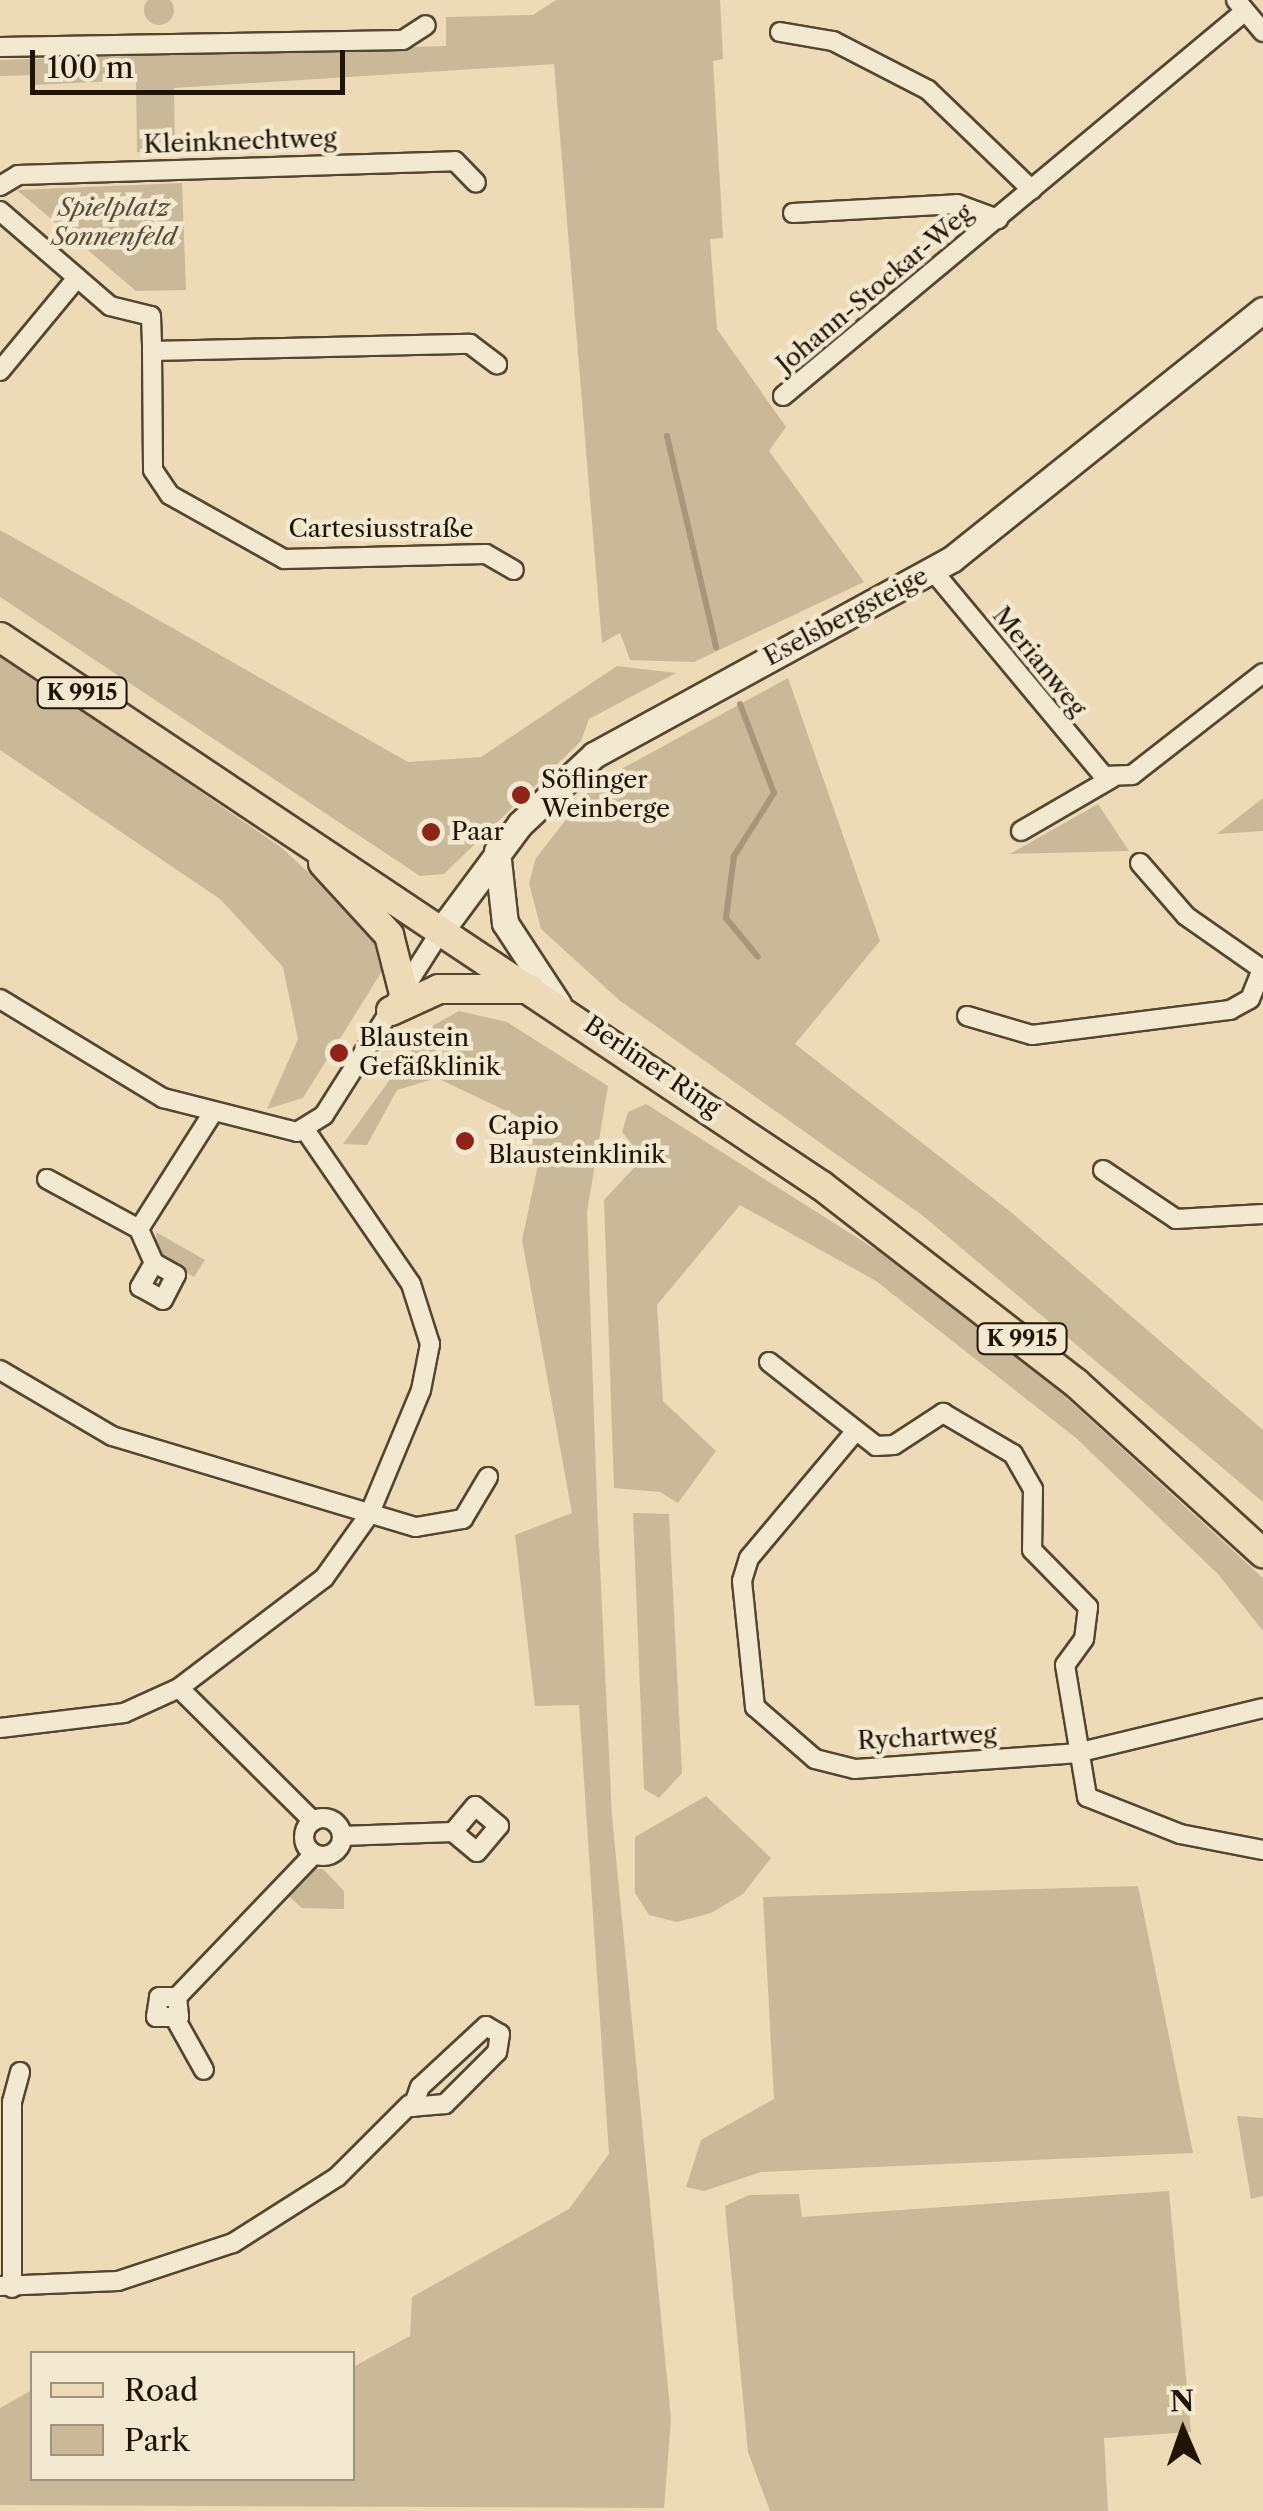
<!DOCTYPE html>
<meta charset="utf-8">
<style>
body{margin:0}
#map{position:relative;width:1263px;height:2511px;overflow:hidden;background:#ecdbb6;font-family:"Libre Caslon Text",serif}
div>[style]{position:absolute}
.green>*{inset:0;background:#c9b998}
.round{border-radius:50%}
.stream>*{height:6px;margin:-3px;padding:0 3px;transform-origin:3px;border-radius:3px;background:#a7977a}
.roads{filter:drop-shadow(2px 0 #544531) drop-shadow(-2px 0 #544531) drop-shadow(0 2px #544531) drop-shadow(0 -2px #544531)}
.street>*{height:18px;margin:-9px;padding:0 9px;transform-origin:9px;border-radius:9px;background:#f3e8d0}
.street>.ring{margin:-9px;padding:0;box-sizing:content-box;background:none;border:18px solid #f3e8d0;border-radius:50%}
.secondary>*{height:25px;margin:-12.5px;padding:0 12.5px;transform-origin:12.5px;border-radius:12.5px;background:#f3e8d0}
.primary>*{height:28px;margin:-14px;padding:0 14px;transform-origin:14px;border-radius:14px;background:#ecdbb6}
.dots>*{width:28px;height:28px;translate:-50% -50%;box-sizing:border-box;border:5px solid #f3e8d0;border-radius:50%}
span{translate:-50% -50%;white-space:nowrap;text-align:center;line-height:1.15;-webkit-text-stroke:9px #f3e8d0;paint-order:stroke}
.shield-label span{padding:2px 8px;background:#f3e8d0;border:2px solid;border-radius:8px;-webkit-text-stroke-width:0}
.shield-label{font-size:22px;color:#211305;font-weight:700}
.street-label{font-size:25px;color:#211305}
.park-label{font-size:25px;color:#5c4d38;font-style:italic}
.poi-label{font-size:25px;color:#211305}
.left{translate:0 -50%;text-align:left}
.legend{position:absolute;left:30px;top:2351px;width:325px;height:130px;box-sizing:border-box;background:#f3e8d0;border:2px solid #9f937f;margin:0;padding:12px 18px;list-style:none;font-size:30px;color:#211305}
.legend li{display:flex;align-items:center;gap:20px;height:50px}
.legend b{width:50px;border:2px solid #9f937f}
.north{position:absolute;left:1133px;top:2381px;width:100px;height:100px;-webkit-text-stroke:8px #f3e8d0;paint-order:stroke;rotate:358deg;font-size:28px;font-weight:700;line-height:40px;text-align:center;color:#211305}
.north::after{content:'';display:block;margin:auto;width:35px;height:45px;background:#211305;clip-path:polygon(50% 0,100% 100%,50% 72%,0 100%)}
.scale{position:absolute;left:30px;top:50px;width:315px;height:45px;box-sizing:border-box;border:5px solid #211305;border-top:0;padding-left:12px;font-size:30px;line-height:35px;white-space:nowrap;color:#211305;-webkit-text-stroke:8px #f3e8d0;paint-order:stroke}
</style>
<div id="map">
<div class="green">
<div class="round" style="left:144px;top:-5px;width:30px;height:30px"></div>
<div style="clip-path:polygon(556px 0,720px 0,723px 59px,713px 61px,723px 238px,710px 239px,717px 329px,786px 427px,769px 451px,864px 582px,694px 662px,630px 660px,620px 633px,602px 643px,554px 64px,174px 88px,175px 152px,137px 152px,136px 80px,34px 85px,34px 75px,0 76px,0 60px,446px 46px,446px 17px,533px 15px)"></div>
<div style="clip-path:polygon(182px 183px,186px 290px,136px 291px,17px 190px)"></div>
<div style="clip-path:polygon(0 530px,408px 762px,481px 757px,617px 666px,676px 673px,589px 719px,581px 741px,444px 874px,420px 876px,0 597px)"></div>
<div style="clip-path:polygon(0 654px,282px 848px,377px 936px,384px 968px,303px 1098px,267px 1109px,298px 1039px,283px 967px,220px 899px,0 750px)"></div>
<div style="clip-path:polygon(788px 678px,880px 941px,795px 1044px,1012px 1213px,1263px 1430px,1263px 1502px,922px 1215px,619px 1000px,541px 929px,529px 883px,536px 858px,594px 784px)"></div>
<div style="clip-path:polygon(1263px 798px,1263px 831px,1217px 834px)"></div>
<div style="clip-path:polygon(1098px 804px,1129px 851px,1010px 854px)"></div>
<div style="clip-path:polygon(459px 1011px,507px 1022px,608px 1086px,587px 1212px,597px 1503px,612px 1817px,671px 2419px,664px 2508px,0 2505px,0 2408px,32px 2390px,32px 2478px,352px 2478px,353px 2367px,410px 2336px,412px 2297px,569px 2209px,609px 2154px,579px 1705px,535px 1706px,515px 1535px,572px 1513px,522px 1240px,541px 1151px,528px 1152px,523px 1119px,437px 1078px,397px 1090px,367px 1145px,343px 1144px,427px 1029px)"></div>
<div style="clip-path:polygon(646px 1104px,883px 1254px,1048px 1381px,1263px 1578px,1263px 1631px,1218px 1574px,1076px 1438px,876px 1281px,740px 1205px,657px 1305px,663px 1401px,716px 1451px,678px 1503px,660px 1492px,614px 1488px,604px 1200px,643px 1158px,622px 1132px,628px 1112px)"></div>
<div style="clip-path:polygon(156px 1232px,205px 1260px,194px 1277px,157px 1254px)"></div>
<div style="clip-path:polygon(633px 1513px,669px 1514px,682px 1773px,659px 1798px,644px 1789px)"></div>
<div style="clip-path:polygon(706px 1796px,771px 1858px,743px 1894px,711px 1913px,677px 1922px,649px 1915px,635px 1893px,635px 1837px)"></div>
<div style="clip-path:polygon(305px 1869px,323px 1869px,344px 1891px,344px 1909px,302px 1908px,284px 1892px)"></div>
<div style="clip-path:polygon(1138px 1886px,1193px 2153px,761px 2172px,704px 2191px,686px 2187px,701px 2140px,774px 2099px,763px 1897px)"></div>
<div style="clip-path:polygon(1237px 2116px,1263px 2118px,1263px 2196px,1251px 2199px)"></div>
<div style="clip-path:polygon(1169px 2191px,1191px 2432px,1104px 2438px,1108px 2511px,770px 2511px,748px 2452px,725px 2206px,749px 2195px,799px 2194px,802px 2217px)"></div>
</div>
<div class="stream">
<div style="left:667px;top:436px;width:217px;rotate:76.9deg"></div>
<div style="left:740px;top:704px;width:95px;rotate:69.1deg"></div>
<div style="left:774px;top:793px;width:75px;rotate:122.4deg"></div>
<div style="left:734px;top:856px;width:63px;rotate:97.4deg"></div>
<div style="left:726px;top:918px;width:50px;rotate:50.6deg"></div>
</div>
<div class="roads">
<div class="street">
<div style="left:1236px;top:0;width:42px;rotate:49.8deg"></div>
<div style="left:780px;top:32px;width:54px;rotate:9.6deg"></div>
<div style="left:833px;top:41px;width:107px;rotate:27.3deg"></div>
<div style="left:928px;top:90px;width:144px;rotate:43.9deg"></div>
<div style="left:0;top:47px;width:403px;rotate:-1deg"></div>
<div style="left:403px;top:40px;width:27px;rotate:-33deg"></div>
<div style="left:0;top:186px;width:21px;rotate:-31deg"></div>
<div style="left:18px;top:175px;width:437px;rotate:-1.8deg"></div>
<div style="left:455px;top:161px;width:30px;rotate:46deg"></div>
<div style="left:0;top:211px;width:145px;rotate:40.8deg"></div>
<div style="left:110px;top:306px;width:42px;rotate:13.7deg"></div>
<div style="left:151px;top:316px;width:35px;rotate:88deg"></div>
<div style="left:152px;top:351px;width:318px;rotate:-1.3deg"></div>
<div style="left:470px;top:344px;width:34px;rotate:37deg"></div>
<div style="left:793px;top:213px;width:164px;rotate:-3.1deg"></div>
<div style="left:957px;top:204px;width:44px;rotate:20.1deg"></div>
<div style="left:152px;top:351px;width:119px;rotate:89.5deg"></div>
<div style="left:153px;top:470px;width:30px;rotate:56deg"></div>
<div style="left:170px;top:495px;width:131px;rotate:29.3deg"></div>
<div style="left:284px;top:559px;width:202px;rotate:-1.4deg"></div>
<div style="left:486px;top:554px;width:32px;rotate:30deg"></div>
<div style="left:0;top:371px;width:121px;rotate:-50.4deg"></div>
<div style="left:783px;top:396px;width:600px;rotate:-39.79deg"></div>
<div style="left:933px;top:571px;width:267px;rotate:50.2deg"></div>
<div style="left:1104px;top:776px;width:28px;rotate:-2deg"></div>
<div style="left:1132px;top:775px;width:166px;rotate:-37.9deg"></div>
<div style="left:1021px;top:831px;width:105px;rotate:-30.2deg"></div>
<div style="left:1140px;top:863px;width:70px;rotate:49deg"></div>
<div style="left:1186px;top:916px;width:94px;rotate:35deg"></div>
<div style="left:0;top:999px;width:191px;rotate:31.3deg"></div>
<div style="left:163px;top:1098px;width:138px;rotate:14.2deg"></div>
<div style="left:297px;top:1132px;width:32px;rotate:-32deg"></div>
<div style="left:324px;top:1115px;width:220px;rotate:-57.6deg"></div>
<div style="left:967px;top:1016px;width:68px;rotate:16.3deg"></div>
<div style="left:1032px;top:1035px;width:200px;rotate:-7.2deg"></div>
<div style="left:1230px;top:1010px;width:23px;rotate:-29deg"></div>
<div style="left:1250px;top:999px;width:31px;rotate:-68deg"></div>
<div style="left:1103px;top:1170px;width:88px;rotate:33.9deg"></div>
<div style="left:1176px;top:1219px;width:87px;rotate:-3.3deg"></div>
<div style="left:47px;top:1179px;width:105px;rotate:28.5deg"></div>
<div style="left:154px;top:1263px;width:28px;rotate:120deg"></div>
<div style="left:140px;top:1287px;width:26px;rotate:29deg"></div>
<div style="left:163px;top:1300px;width:28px;rotate:-63deg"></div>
<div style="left:176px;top:1275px;width:25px;rotate:-151deg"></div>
<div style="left:154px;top:1263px;width:37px;rotate:-114deg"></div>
<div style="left:139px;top:1229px;width:133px;rotate:-57.6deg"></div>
<div style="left:769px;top:1362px;width:136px;rotate:38.1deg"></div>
<div style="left:876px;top:1446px;width:18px;rotate:-3deg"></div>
<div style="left:894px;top:1445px;width:59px;rotate:-33.1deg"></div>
<div style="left:943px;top:1413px;width:81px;rotate:30.4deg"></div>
<div style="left:1013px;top:1454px;width:40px;rotate:60.3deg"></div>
<div style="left:1033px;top:1489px;width:61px;rotate:90.9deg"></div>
<div style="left:1032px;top:1550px;width:80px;rotate:45.5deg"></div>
<div style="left:1088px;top:1607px;width:32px;rotate:97deg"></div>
<div style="left:1084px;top:1639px;width:32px;rotate:126deg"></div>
<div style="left:1065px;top:1665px;width:134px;rotate:80.5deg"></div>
<div style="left:1087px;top:1797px;width:100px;rotate:21.7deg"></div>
<div style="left:1180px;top:1834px;width:85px;rotate:10.9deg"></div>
<div style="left:0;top:1370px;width:130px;rotate:30.5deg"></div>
<div style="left:112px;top:1436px;width:317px;rotate:16.7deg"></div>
<div style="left:416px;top:1527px;width:48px;rotate:-9.7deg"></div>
<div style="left:463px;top:1519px;width:49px;rotate:-59.2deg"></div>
<div style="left:854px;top:1433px;width:163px;rotate:130deg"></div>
<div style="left:749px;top:1558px;width:24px;rotate:107deg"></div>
<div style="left:742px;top:1581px;width:127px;rotate:84.1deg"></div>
<div style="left:755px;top:1707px;width:79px;rotate:40.9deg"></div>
<div style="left:815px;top:1759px;width:41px;rotate:14deg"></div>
<div style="left:855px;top:1769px;width:223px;rotate:-4.1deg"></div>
<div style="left:1077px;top:1753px;width:191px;rotate:-13.6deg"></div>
<div style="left:179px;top:1688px;width:189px;rotate:44.8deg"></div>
<div style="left:0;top:1728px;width:125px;rotate:-6.9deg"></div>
<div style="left:124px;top:1713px;width:60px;rotate:-24.4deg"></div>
<div style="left:179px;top:1688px;width:182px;rotate:-37.2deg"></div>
<div style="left:324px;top:1578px;width:77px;rotate:-54.5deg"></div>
<div style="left:369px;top:1515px;width:135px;rotate:-67.4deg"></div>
<div style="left:421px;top:1390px;width:47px;rotate:-78.9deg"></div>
<div style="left:430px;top:1344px;width:63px;rotate:-107.6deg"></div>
<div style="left:411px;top:1284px;width:187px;rotate:-124.5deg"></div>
<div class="ring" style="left:304px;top:1818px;width:20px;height:20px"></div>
<div style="left:342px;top:1836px;width:111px;rotate:-2.1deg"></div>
<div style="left:453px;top:1832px;width:31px;rotate:40deg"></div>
<div style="left:477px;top:1852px;width:34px;rotate:-50deg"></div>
<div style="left:499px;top:1826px;width:31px;rotate:-140deg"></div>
<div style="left:475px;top:1806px;width:34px;rotate:130deg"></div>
<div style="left:177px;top:1997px;width:20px;rotate:84deg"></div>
<div style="left:179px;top:2017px;width:23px;rotate:180deg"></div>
<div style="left:156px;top:2017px;width:20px;rotate:-81deg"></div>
<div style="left:159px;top:1997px;width:18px"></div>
<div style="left:177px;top:1997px;width:198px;rotate:-46.2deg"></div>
<div style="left:176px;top:2020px;width:57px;rotate:60.8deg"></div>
<div style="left:486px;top:2026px;width:16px;rotate:30deg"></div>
<div style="left:500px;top:2034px;width:18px;rotate:99deg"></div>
<div style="left:497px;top:2052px;width:74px;rotate:135deg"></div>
<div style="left:445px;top:2104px;width:32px;rotate:175deg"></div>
<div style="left:413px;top:2107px;width:21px;rotate:-71deg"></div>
<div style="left:420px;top:2087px;width:90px;rotate:-42.7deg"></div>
<div style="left:0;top:2286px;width:118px;rotate:-2.4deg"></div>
<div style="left:118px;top:2281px;width:121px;rotate:-18.3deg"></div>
<div style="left:233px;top:2243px;width:123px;rotate:-32.4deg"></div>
<div style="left:337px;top:2177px;width:103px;rotate:-45deg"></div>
<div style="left:12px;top:2288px;width:186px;rotate:-90deg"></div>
<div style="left:12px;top:2102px;width:31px;rotate:-75deg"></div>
</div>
<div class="secondary">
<div style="left:497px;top:851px;width:72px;rotate:83.7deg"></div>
<div style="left:505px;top:923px;width:97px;rotate:56.8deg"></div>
<div style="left:442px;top:929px;width:131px;rotate:-53.4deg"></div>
<div style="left:520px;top:824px;width:101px;rotate:-43deg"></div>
<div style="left:594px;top:755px;width:408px;rotate:-28.7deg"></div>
<div style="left:952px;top:559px;width:398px;rotate:-38.7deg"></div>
</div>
<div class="primary">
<div style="left:0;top:637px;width:988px;rotate:33.74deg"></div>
<div style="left:822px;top:1186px;width:321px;rotate:37.8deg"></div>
<div style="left:1076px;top:1383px;width:253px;rotate:42.3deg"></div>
<div style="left:323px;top:863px;width:98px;rotate:47.5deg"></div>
<div style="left:389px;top:935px;width:57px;rotate:75.7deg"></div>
<div style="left:391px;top:1011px;width:53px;rotate:-24.6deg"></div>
<div style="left:439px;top:989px;width:91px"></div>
</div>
</div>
<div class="dots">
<div style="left:521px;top:795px;background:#8f2418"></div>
<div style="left:431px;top:832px;background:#8f2418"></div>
<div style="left:339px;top:1053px;background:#8f2418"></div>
<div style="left:465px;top:1141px;background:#8f2418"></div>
</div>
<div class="shield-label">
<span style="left:82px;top:693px">K 9915</span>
<span style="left:1022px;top:1339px">K 9915</span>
</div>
<div class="street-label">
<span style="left:240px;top:142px;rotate:-2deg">Kleinknechtweg</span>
<span style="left:875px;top:289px;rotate:-40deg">Johann-Stockar-Weg</span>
<span style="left:381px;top:529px">Cartesiusstraße</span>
<span style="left:846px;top:617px;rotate:-28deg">Eselsbergsteige</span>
<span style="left:1039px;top:662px;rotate:51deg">Merianweg</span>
<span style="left:652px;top:1067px;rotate:34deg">Berliner Ring</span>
<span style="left:927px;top:1738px;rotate:-3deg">Rychartweg</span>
</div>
<div class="park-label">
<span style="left:114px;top:223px">Spielplatz<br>Sonnenfeld</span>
</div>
<div class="poi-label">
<span class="left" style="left:541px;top:795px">Söflinger<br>Weinberge</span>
<span class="left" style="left:451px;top:832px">Paar</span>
<span class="left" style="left:359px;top:1053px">Blaustein<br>Gefäßklinik</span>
<span class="left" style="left:488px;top:1141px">Capio<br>Blausteinklinik</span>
</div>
<ul class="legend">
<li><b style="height:12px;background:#ecdbb6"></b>Road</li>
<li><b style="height:28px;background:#c9b998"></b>Park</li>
</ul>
<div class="north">N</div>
<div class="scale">100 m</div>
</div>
